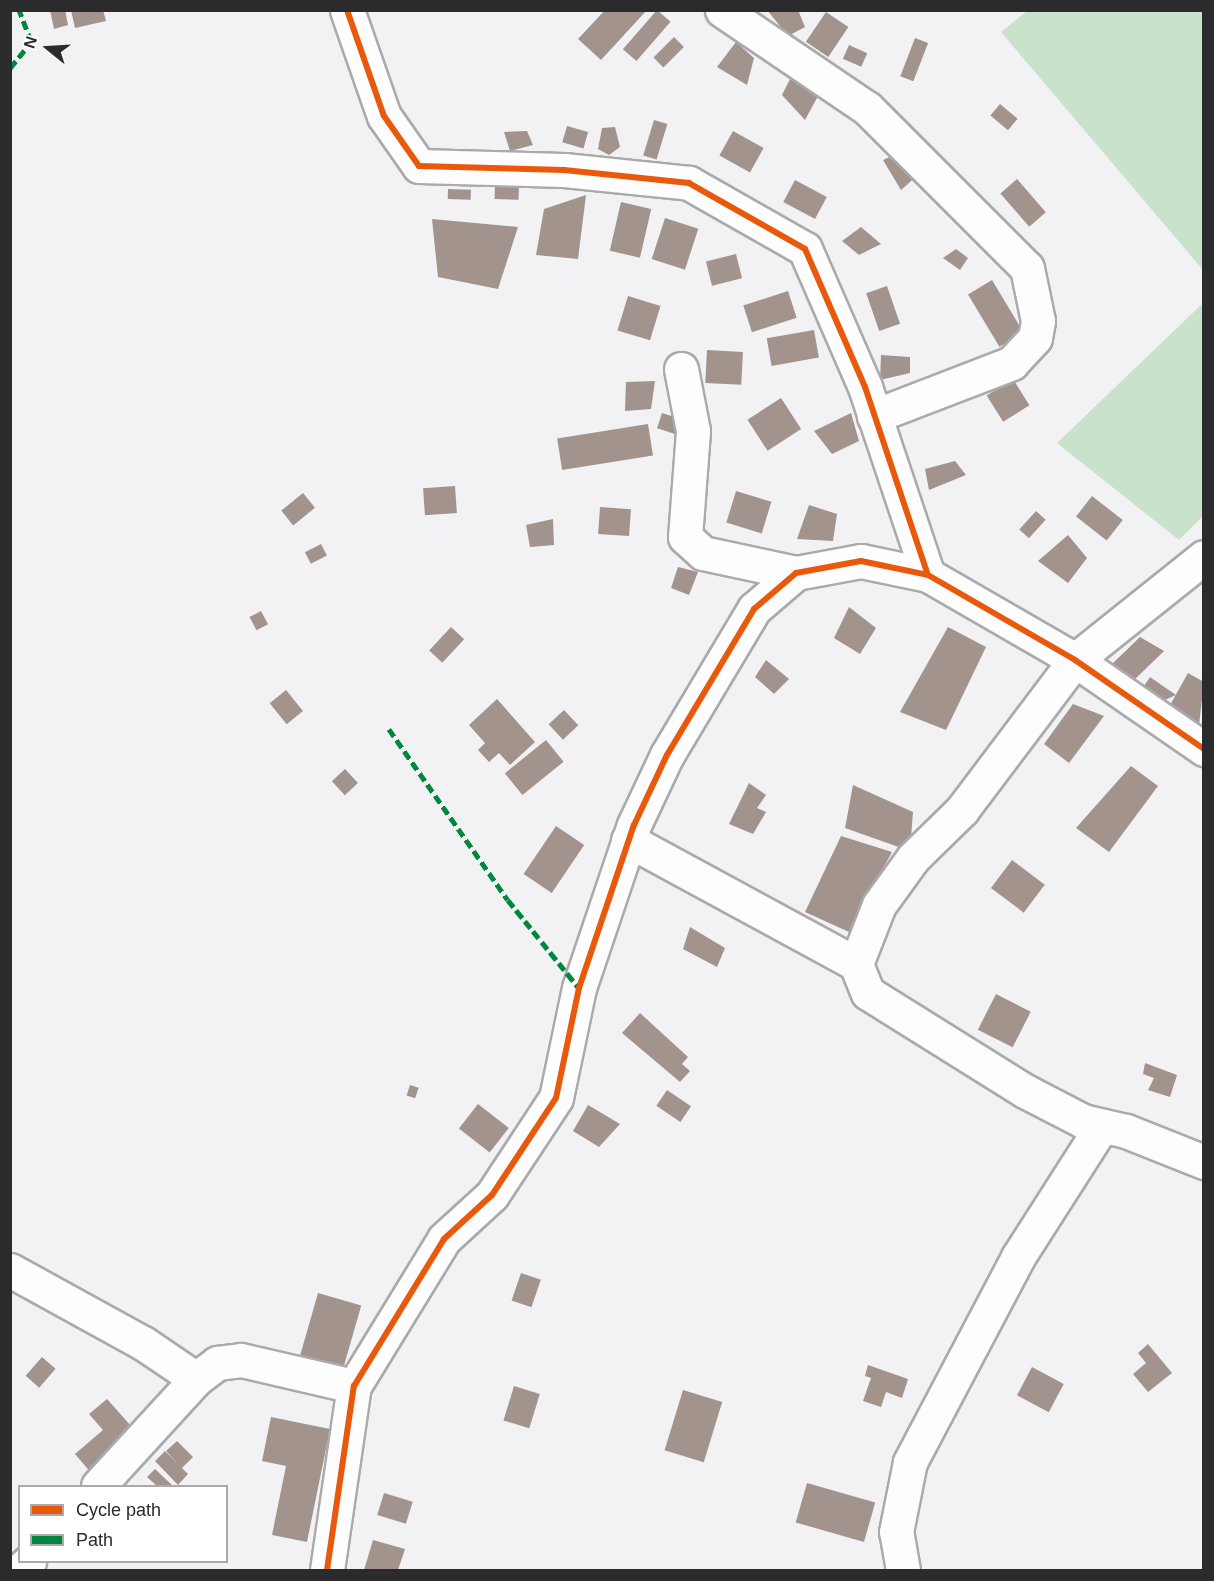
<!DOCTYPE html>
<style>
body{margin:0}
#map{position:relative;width:1214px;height:1581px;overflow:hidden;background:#f2f2f5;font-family:Helvetica,sans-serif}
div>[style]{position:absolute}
.green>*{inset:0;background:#c9e2cc}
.building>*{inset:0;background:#a2938d;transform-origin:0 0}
.roads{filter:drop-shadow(2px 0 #aaaaac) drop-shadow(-2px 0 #aaaaac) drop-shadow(0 2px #aaaaac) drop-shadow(0 -2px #aaaaac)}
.street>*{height:33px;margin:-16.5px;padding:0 16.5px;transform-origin:16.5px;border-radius:16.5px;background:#fdfdfe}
.quiet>*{height:4.5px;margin-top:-2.25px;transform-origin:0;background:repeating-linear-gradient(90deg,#00873e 0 9px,transparent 0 13.5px)}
.cycleway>*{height:6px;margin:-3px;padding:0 3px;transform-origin:3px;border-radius:3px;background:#e8590c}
span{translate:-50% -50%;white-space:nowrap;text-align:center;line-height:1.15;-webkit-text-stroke:6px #fff;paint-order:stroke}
.frame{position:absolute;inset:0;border:12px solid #2b2b2d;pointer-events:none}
.legend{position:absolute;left:18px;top:1485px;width:210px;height:78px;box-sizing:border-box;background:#fff;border:2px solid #aaaaab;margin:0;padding:8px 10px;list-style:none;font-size:18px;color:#2b2b2d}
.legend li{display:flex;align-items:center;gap:12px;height:30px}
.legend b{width:30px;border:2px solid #aaaaab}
.north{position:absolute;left:18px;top:18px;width:60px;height:60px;-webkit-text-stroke:4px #fff;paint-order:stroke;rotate:288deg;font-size:16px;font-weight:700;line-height:24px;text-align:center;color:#2b2b2d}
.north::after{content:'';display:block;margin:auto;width:21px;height:27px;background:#2b2b2d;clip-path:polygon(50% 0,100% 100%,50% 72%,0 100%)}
</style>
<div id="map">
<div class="green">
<div style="clip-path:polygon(1027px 11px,1203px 11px,1203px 270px,1001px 32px)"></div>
<div style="clip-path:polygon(1203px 303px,1203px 516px,1179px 540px,1057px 443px)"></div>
</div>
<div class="building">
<div style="clip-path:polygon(50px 10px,65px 10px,68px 25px,54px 29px)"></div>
<div style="clip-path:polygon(71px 10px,103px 10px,106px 21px,75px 28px)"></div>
<div style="clip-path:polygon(605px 10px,647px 10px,601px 60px,578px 39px)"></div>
<div style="left:657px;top:10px;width:18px;height:52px;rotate:41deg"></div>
<div style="clip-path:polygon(767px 10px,798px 10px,805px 27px,788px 36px)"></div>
<div style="left:826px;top:12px;width:27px;height:36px;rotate:34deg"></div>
<div style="left:674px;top:37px;width:14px;height:29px;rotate:45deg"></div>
<div style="left:915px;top:38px;width:14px;height:41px;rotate:21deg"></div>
<div style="clip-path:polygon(736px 42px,754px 58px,747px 85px,717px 67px)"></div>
<div style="left:849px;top:45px;width:20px;height:15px;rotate:24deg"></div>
<div style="clip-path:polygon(794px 71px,823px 87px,805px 120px,782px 95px)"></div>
<div style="left:1000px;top:104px;width:23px;height:15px;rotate:40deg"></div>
<div style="left:654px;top:120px;width:14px;height:37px;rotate:17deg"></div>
<div style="left:567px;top:126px;width:22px;height:17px;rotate:16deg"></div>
<div style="clip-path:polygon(615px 127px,620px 147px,609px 155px,598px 149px,602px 128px)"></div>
<div style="clip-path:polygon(527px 131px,533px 145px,510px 151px,504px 132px)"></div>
<div style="left:733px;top:131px;width:35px;height:28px;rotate:29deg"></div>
<div style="clip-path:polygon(899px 153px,919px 174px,901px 190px,883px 160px)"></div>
<div style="left:1017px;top:179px;width:44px;height:22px;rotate:49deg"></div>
<div style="left:795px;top:180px;width:36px;height:25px;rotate:28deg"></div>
<div style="left:495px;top:185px;width:24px;height:14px;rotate:2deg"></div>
<div style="left:448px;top:189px;width:23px;height:10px;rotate:2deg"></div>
<div style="clip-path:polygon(586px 195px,578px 259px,536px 255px,544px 209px)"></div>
<div style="left:621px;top:202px;width:31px;height:50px;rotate:13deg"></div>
<div style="left:665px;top:218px;width:35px;height:43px;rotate:18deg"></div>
<div style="clip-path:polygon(432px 219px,518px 227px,498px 289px,438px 277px)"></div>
<div style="clip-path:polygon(861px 227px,881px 244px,859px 255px,842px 241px)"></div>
<div style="clip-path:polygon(956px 249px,968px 258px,960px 270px,943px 258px)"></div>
<div style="left:736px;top:254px;width:25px;height:31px;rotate:76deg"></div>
<div style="left:992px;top:280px;width:61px;height:28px;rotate:59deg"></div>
<div style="left:887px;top:286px;width:40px;height:22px;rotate:71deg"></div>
<div style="left:788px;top:291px;width:28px;height:47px;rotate:72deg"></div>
<div style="left:628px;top:296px;width:34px;height:36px;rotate:17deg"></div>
<div style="left:814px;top:330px;width:28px;height:48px;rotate:80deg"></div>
<div style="left:707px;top:350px;width:36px;height:33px;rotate:3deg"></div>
<div style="clip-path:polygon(881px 355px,910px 357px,910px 373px,880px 380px)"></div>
<div style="left:1013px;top:379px;width:31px;height:31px;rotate:58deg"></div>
<div style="clip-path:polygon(655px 381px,651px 409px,625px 411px,626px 382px)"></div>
<div style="left:781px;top:398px;width:37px;height:40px;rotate:57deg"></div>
<div style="left:662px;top:413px;width:22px;height:16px;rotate:18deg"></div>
<div style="clip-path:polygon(851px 413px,859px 441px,832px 454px,814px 431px)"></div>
<div style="left:648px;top:424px;width:32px;height:92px;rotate:81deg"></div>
<div style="clip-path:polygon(955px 461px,966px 475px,929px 490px,925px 469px)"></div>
<div style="left:455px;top:486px;width:27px;height:32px;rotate:86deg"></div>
<div style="left:736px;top:491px;width:37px;height:33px;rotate:17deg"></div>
<div style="left:303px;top:493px;width:19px;height:28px;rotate:51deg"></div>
<div style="left:1092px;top:496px;width:39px;height:26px;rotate:38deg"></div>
<div style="clip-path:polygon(809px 505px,837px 514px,833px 541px,797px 539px)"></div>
<div style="left:600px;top:507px;width:31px;height:27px;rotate:4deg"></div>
<div style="left:1036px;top:511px;width:13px;height:25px;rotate:42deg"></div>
<div style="clip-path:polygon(553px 519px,554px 545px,530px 547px,526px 525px)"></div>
<div style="clip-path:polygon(1068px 535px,1087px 558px,1068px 583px,1038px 561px)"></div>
<div style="left:321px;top:544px;width:13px;height:18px;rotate:63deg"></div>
<div style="clip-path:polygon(678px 567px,698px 572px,689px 595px,671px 588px)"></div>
<div style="clip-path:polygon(849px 607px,876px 628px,860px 654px,834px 638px)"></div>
<div style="left:261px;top:611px;width:15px;height:13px;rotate:62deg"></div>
<div style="left:451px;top:627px;width:18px;height:32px;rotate:43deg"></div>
<div style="clip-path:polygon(948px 627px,986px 647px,946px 730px,900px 712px)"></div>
<div style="clip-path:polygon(1140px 637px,1164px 651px,1130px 684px,1111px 665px)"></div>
<div style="clip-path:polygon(766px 660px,789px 679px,774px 694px,755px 677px)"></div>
<div style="clip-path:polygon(1188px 673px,1204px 682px,1199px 725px,1169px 707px)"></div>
<div style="clip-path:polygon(1150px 677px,1176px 695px,1160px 702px,1142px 689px)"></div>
<div style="left:286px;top:690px;width:27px;height:21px;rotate:51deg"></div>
<div style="clip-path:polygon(497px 699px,535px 742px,510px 765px,499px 753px,489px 762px,478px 750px,485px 743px,469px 725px)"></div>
<div style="clip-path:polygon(1073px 704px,1104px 716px,1069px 763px,1044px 744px)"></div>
<div style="left:564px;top:710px;width:21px;height:21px;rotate:47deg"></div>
<div style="left:546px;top:740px;width:28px;height:53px;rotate:51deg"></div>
<div style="clip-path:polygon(1131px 766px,1158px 786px,1109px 852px,1076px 828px)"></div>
<div style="left:345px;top:769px;width:19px;height:18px;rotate:47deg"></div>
<div style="clip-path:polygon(749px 783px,766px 795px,757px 808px,766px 812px,753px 834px,729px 824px)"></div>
<div style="clip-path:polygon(853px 785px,913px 812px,910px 851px,845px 828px)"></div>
<div style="left:556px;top:826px;width:34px;height:58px;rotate:34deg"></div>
<div style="clip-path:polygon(841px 836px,892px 852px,849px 932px,805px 912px)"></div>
<div style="left:1012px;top:860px;width:41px;height:35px;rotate:37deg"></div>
<div style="clip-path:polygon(690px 927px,725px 948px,717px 967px,683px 949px)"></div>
<div style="left:996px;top:994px;width:39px;height:40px;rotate:27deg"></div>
<div style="clip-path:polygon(640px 1013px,688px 1057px,682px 1064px,690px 1071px,680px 1082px,622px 1033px)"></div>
<div style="clip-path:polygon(1145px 1063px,1177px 1075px,1170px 1097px,1148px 1090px,1154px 1078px,1143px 1074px)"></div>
<div style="left:410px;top:1085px;width:9px;height:11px;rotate:18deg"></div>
<div style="left:667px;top:1090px;width:29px;height:19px;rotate:34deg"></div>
<div style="left:478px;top:1104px;width:39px;height:31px;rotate:38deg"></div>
<div style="clip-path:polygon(588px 1105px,620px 1124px,599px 1147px,573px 1131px)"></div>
<div style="left:521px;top:1273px;width:21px;height:29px;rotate:19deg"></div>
<div style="left:318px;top:1293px;width:45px;height:74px;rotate:16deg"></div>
<div style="clip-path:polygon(1148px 1344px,1172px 1373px,1148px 1392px,1133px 1374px,1146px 1363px,1138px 1353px)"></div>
<div style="left:42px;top:1357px;width:18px;height:25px;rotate:41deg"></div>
<div style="clip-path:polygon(868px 1365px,908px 1379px,902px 1398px,886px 1392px,881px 1407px,863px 1401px,871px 1378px,865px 1376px)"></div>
<div style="left:1032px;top:1367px;width:36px;height:32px;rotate:28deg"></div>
<div style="left:514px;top:1386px;width:27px;height:36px;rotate:17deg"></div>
<div style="left:683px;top:1390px;width:41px;height:63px;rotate:17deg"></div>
<div style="clip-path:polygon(107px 1399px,139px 1435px,93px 1475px,75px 1454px,103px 1430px,89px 1414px)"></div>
<div style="clip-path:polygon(271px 1417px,330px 1429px,307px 1542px,272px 1535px,286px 1466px,262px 1461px)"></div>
<div style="clip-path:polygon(177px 1441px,193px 1457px,182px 1468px,188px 1474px,178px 1485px,155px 1461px,165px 1451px,177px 1463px,166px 1451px)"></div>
<div style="clip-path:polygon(155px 1469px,173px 1486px,157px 1486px,147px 1477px)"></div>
<div style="left:807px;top:1483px;width:71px;height:41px;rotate:16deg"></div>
<div style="left:384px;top:1493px;width:30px;height:23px;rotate:17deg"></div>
<div style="clip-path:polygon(373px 1540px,405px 1549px,398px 1570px,364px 1570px)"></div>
</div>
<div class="roads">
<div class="street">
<div style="left:347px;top:10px;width:112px;rotate:70.8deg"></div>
<div style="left:384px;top:116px;width:61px;rotate:55deg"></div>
<div style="left:419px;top:166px;width:145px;rotate:1.6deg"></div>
<div style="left:564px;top:170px;width:126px;rotate:5.9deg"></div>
<div style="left:689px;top:183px;width:133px;rotate:29.6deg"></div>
<div style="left:805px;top:249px;width:150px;rotate:66.5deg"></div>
<div style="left:865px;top:387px;width:198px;rotate:71.5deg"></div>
<div style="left:722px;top:10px;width:175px;rotate:34.1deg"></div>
<div style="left:867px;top:108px;width:226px;rotate:45deg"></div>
<div style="left:1027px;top:268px;width:54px;rotate:78.3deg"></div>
<div style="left:1038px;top:321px;width:17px;rotate:100deg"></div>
<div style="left:1035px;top:338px;width:34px;rotate:133deg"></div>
<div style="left:1012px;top:363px;width:148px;rotate:159deg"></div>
<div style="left:681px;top:369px;width:63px;rotate:79deg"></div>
<div style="left:693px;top:431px;width:106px;rotate:94.3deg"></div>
<div style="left:685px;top:537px;width:24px;rotate:42deg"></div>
<div style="left:703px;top:553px;width:95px;rotate:12.1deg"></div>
<div style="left:628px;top:840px;width:260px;rotate:28.5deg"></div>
<div style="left:856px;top:964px;width:31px;rotate:68deg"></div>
<div style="left:868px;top:993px;width:185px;rotate:32deg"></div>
<div style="left:1025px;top:1091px;width:65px;rotate:27.3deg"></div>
<div style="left:1083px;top:1121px;width:44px;rotate:13.1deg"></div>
<div style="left:1126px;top:1131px;width:84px;rotate:21.7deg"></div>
<div style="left:856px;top:964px;width:63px;rotate:-68.7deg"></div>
<div style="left:879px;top:905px;width:58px;rotate:-54.1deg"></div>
<div style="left:913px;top:858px;width:69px;rotate:-44.4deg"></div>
<div style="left:962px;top:810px;width:188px;rotate:-53deg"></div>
<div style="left:1075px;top:660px;width:165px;rotate:-38.6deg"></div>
<div style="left:10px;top:1270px;width:152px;rotate:28.8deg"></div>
<div style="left:143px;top:1343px;width:64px;rotate:34.2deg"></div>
<div style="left:98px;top:1486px;width:145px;rotate:-47.5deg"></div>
<div style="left:196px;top:1379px;width:26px;rotate:-37deg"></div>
<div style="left:217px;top:1363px;width:24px;rotate:-7deg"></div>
<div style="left:241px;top:1360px;width:116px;rotate:13deg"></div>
<div style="left:20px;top:1570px;width:12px;rotate:-42deg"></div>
<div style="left:327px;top:1570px;width:186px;rotate:-81.7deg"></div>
<div style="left:354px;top:1386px;width:172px;rotate:-58.5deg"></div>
<div style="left:444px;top:1239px;width:65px;rotate:-42.5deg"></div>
<div style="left:492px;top:1195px;width:116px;rotate:-56.6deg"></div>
<div style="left:556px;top:1098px;width:112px;rotate:-78.2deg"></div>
<div style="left:579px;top:988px;width:172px;rotate:-71.4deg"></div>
<div style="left:634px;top:825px;width:77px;rotate:-64.8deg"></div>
<div style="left:667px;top:755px;width:170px;rotate:-59.2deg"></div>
<div style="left:754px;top:609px;width:55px;rotate:-40.6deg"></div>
<div style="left:796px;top:573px;width:66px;rotate:-10.5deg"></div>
<div style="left:861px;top:561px;width:68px;rotate:11.8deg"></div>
<div style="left:928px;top:575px;width:170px;rotate:30deg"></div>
<div style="left:1075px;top:660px;width:157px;rotate:34.6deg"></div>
<div style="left:903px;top:1570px;width:39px;rotate:-100deg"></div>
<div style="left:896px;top:1532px;width:71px;rotate:-78.7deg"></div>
<div style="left:910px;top:1462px;width:232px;rotate:-62.2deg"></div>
<div style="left:1018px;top:1257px;width:154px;rotate:-57.4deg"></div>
</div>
</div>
<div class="quiet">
<div style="left:10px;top:68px;width:33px;rotate:-51deg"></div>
<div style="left:31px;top:42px;width:34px;rotate:-111deg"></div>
<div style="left:389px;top:729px;width:208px;rotate:55.2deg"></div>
<div style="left:508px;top:900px;width:113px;rotate:51.1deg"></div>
</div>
<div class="cycleway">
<div style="left:347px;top:10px;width:112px;rotate:70.8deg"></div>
<div style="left:384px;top:116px;width:61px;rotate:55deg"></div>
<div style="left:419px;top:166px;width:145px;rotate:1.6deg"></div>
<div style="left:564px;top:170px;width:126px;rotate:5.9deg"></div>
<div style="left:689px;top:183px;width:133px;rotate:29.6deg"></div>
<div style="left:805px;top:249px;width:150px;rotate:66.5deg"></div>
<div style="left:865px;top:387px;width:198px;rotate:71.5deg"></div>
<div style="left:327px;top:1570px;width:186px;rotate:-81.7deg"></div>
<div style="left:354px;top:1386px;width:172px;rotate:-58.5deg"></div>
<div style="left:444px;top:1239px;width:65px;rotate:-42.5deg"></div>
<div style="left:492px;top:1195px;width:116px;rotate:-56.6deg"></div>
<div style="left:556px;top:1098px;width:112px;rotate:-78.2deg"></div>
<div style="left:579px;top:988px;width:172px;rotate:-71.4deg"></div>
<div style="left:634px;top:825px;width:77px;rotate:-64.8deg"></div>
<div style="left:667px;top:755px;width:170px;rotate:-59.2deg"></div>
<div style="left:754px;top:609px;width:55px;rotate:-40.6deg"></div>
<div style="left:796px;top:573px;width:66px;rotate:-10.5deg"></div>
<div style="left:861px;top:561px;width:68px;rotate:11.8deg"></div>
<div style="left:928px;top:575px;width:170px;rotate:30deg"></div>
<div style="left:1075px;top:660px;width:157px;rotate:34.6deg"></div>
</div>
<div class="frame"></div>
<ul class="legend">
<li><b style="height:8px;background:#e8590c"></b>Cycle path</li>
<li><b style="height:8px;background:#00873e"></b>Path</li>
</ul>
<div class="north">N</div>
</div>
